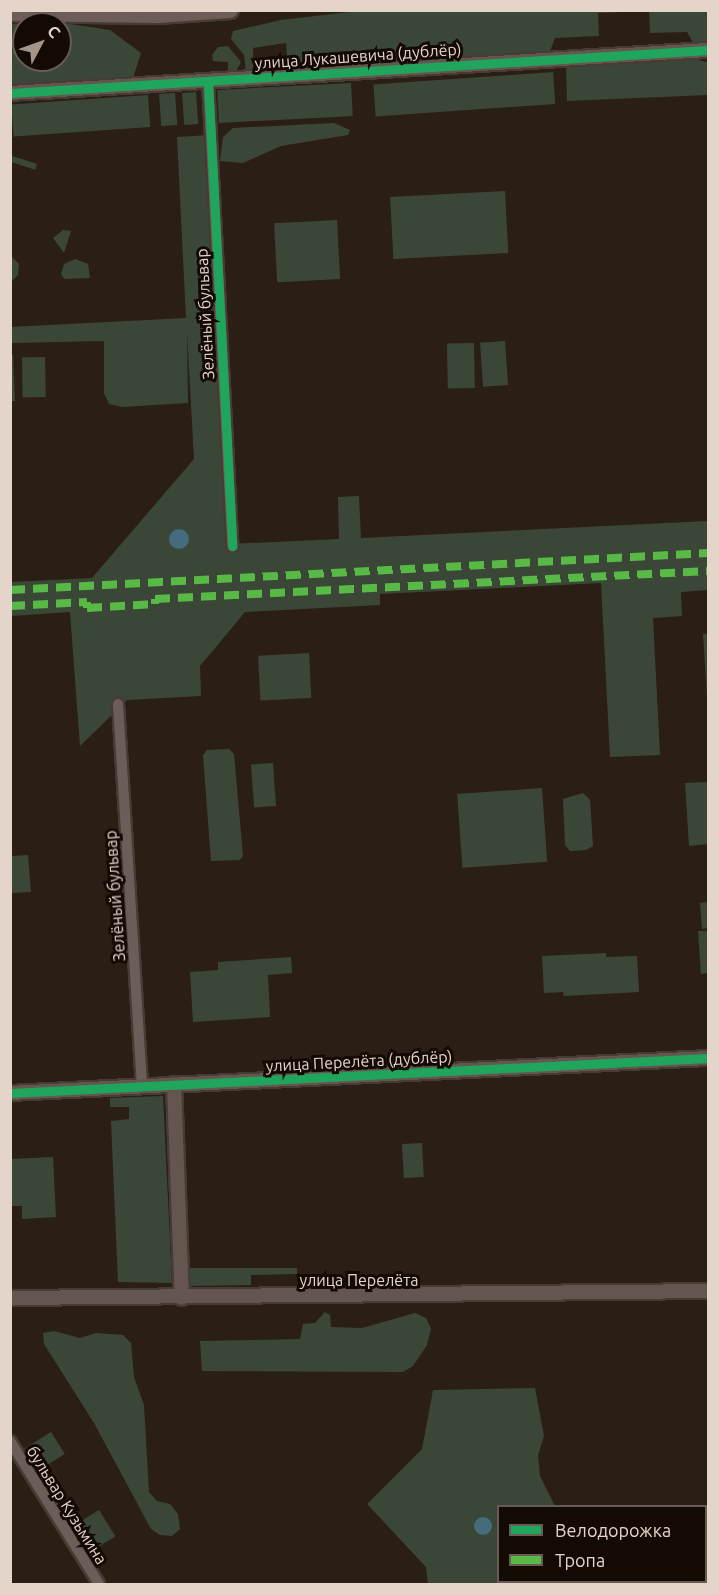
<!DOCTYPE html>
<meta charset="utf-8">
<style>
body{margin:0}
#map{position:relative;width:719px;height:1595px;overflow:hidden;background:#2b1f15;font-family:Ubuntu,sans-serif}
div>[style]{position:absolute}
.green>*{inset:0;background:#3b4736;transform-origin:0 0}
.water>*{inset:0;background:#446c7d}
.round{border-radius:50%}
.roads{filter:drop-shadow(2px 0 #473c33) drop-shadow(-2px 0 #473c33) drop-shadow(0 2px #473c33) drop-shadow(0 -2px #473c33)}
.street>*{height:10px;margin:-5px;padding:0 5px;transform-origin:5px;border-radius:5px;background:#6b5e59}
.secondary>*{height:14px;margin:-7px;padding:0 7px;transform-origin:7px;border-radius:7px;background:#64564f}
.primary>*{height:16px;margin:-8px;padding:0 8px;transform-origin:8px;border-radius:8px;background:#6d5d56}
.quiet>*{height:8px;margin-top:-4px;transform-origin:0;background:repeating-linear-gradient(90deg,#58b947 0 15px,transparent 0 23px)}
.cycleway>*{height:9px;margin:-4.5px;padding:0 4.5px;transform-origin:4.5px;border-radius:4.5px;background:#20a55d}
span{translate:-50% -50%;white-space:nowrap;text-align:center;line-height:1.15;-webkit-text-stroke:6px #140a04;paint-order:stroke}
.street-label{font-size:16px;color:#e4d4c9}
.frame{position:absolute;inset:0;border:12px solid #e4d4c9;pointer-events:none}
.legend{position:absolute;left:497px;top:1505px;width:210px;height:78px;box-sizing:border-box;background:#140a04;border:2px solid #675b53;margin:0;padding:8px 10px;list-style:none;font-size:18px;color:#e4d4c9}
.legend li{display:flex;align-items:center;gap:12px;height:30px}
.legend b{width:30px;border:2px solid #675b53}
.north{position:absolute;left:12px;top:12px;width:60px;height:60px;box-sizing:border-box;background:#140a04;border:2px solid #675b53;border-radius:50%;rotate:49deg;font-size:16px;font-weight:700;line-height:24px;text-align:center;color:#e4d4c9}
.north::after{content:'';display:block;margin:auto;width:21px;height:27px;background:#a3958a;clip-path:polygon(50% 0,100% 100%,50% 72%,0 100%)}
</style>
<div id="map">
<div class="green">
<div style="clip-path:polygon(358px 11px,645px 11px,598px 13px,599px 36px,555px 38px,550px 51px,288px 70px,286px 43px,253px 48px,254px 72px,246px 72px,244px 55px,231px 39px,233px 31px,281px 20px)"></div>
<div style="clip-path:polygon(649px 11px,708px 11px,708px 43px,694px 44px,687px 32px,650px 33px)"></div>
<div style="clip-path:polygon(evenodd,57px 22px,110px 30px,141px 53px,132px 81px,51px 81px,11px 87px,11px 24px,57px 22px,24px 24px,60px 24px,60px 60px,24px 60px,24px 24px)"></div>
<div style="clip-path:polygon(228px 46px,241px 62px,234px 75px,228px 71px,228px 62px,213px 61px,212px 55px,218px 47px)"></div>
<div style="clip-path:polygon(684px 58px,708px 62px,708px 95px,567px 101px,566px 65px)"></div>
<div style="left:553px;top:72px;width:32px;height:180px;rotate:86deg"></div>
<div style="left:351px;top:83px;width:33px;height:134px;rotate:87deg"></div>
<div style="left:196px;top:92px;width:32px;height:14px;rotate:86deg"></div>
<div style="left:175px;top:93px;width:32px;height:16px;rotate:86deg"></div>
<div style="left:148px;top:95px;width:32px;height:137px;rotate:86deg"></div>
<div style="clip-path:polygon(334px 123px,350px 130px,348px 135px,281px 146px,243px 163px,220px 161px,223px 137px,233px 128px)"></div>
<div style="clip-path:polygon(209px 135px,230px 544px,339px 539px,338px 497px,359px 496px,361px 538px,708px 521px,708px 590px,681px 592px,682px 616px,653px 618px,660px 755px,610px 757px,601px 583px,380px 594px,380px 605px,245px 612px,200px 666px,201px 696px,127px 700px,80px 746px,70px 612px,11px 616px,11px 582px,92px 578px,194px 459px,187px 332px,188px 403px,122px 407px,109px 404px,104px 393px,104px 341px,11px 343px,11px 327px,186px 318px,177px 137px)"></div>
<div style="left:37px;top:164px;width:6px;height:26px;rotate:108deg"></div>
<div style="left:505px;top:191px;width:62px;height:115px;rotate:87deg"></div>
<div style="left:337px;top:220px;width:59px;height:63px;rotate:87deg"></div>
<div style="clip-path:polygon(63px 230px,71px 231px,64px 253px,53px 238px)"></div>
<div style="clip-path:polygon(10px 255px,19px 264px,18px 275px,11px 282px)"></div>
<div style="clip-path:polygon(75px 259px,88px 264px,90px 278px,64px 279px,61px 274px,64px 264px)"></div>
<div style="left:505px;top:341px;width:44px;height:25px;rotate:86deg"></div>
<div style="left:474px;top:343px;width:45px;height:27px;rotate:89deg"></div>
<div style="clip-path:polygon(10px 355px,13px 355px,15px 401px,11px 401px)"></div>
<div style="left:45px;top:357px;width:40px;height:23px;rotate:89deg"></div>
<div style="clip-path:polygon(703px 634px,708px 634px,708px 697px,707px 697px)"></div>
<div style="left:309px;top:653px;width:45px;height:51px;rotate:87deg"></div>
<div style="clip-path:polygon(229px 749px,234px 754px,243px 856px,240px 860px,211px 861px,203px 755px,207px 750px)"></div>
<div style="left:273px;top:763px;width:43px;height:22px;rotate:86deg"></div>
<div style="clip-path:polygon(708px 782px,708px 844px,689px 846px,685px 783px)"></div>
<div style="left:542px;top:788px;width:74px;height:85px;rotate:86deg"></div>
<div style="clip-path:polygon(583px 793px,590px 800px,593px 846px,586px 850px,570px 851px,565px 845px,563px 799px)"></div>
<div style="clip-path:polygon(28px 855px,31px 892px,11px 893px,11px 856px)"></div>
<div style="clip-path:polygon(708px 902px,708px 928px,702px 929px,700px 903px)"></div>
<div style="clip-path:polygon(698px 931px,708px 931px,708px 973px,701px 974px)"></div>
<div style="clip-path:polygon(606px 953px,606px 957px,637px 956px,639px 992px,564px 996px,563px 992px,544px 993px,542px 956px)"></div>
<div style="clip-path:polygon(291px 957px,292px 973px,268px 975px,270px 1017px,193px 1022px,190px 972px,218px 970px,218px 962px)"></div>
<div style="clip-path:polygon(163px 1096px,172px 1283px,118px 1282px,111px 1121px,129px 1119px,129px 1107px,110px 1107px,110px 1098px)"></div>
<div style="left:422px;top:1143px;width:34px;height:20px;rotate:87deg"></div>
<div style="clip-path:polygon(53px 1157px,56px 1217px,22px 1219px,22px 1206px,11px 1206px,11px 1159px)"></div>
<div style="clip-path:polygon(190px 1268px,297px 1268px,297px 1274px,251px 1275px,251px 1285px,190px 1286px)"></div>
<div style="clip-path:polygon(325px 1312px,330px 1315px,331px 1327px,362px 1328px,415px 1313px,426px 1318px,431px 1329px,427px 1345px,413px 1366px,403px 1372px,202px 1371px,200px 1341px,300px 1339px,303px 1324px,315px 1323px)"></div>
<div style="clip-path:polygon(54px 1331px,80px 1338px,96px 1333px,123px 1335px,131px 1343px,134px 1377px,144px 1405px,149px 1492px,157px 1501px,170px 1504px,178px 1514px,180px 1529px,172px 1536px,160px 1535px,151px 1529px,94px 1423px,44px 1344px,43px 1333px)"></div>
<div style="clip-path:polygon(535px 1388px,544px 1436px,538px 1455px,540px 1476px,555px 1506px,498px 1506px,498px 1582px,608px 1584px,428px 1584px,426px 1567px,367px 1504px,422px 1449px,433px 1390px)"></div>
<div style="left:51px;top:1432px;width:26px;height:33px;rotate:58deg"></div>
<div style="left:99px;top:1510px;width:31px;height:33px;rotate:58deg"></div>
</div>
<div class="water">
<div class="round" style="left:169px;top:529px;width:20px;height:20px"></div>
<div class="round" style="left:474px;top:1517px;width:18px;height:18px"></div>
</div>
<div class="roads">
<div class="street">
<div style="left:208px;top:81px;width:466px;rotate:87deg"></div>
<div style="left:118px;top:704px;width:383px;rotate:86.4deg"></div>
<div style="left:10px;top:1441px;width:168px;rotate:58.1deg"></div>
</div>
<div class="secondary">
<div style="left:10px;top:93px;width:699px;rotate:-3.53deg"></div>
<div style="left:174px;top:1084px;width:214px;rotate:87.9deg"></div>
<div style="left:10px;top:1093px;width:699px;rotate:-2.87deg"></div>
<div style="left:10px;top:1298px;width:698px;rotate:-0.57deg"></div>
</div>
<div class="primary">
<div style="left:10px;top:13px;width:148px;rotate:0.8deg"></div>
<div style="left:158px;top:15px;width:72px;rotate:-4deg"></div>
</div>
</div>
<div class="quiet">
<div style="left:10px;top:590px;width:699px;rotate:-3.03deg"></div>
<div style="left:10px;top:606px;width:77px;rotate:-3deg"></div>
<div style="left:87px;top:602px;width:6px;rotate:90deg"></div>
<div style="left:87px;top:608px;width:68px;rotate:-3.4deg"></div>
<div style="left:155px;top:604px;width:5px;rotate:-90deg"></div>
<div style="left:155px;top:599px;width:554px;rotate:-2.9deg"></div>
</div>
<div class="cycleway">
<div style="left:208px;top:81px;width:466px;rotate:87deg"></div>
<div style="left:10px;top:93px;width:699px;rotate:-3.53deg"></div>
<div style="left:10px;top:1093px;width:699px;rotate:-2.87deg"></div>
</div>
<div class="street-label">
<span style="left:358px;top:56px;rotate:-4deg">улица Лукашевича (дублёр)</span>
<span style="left:205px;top:314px;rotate:-93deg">Зелёный бульвар</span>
<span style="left:115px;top:896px;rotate:-94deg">Зелёный бульвар</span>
<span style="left:359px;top:1061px;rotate:-3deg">улица Перелёта (дублёр)</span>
<span style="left:359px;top:1280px">улица Перелёта</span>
<span style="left:67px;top:1505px;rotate:58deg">бульвар Кузьмина</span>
</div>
<div class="frame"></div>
<ul class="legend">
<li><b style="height:8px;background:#20a55d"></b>Велодорожка</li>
<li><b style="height:8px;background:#58b947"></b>Тропа</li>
</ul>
<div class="north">С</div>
</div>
